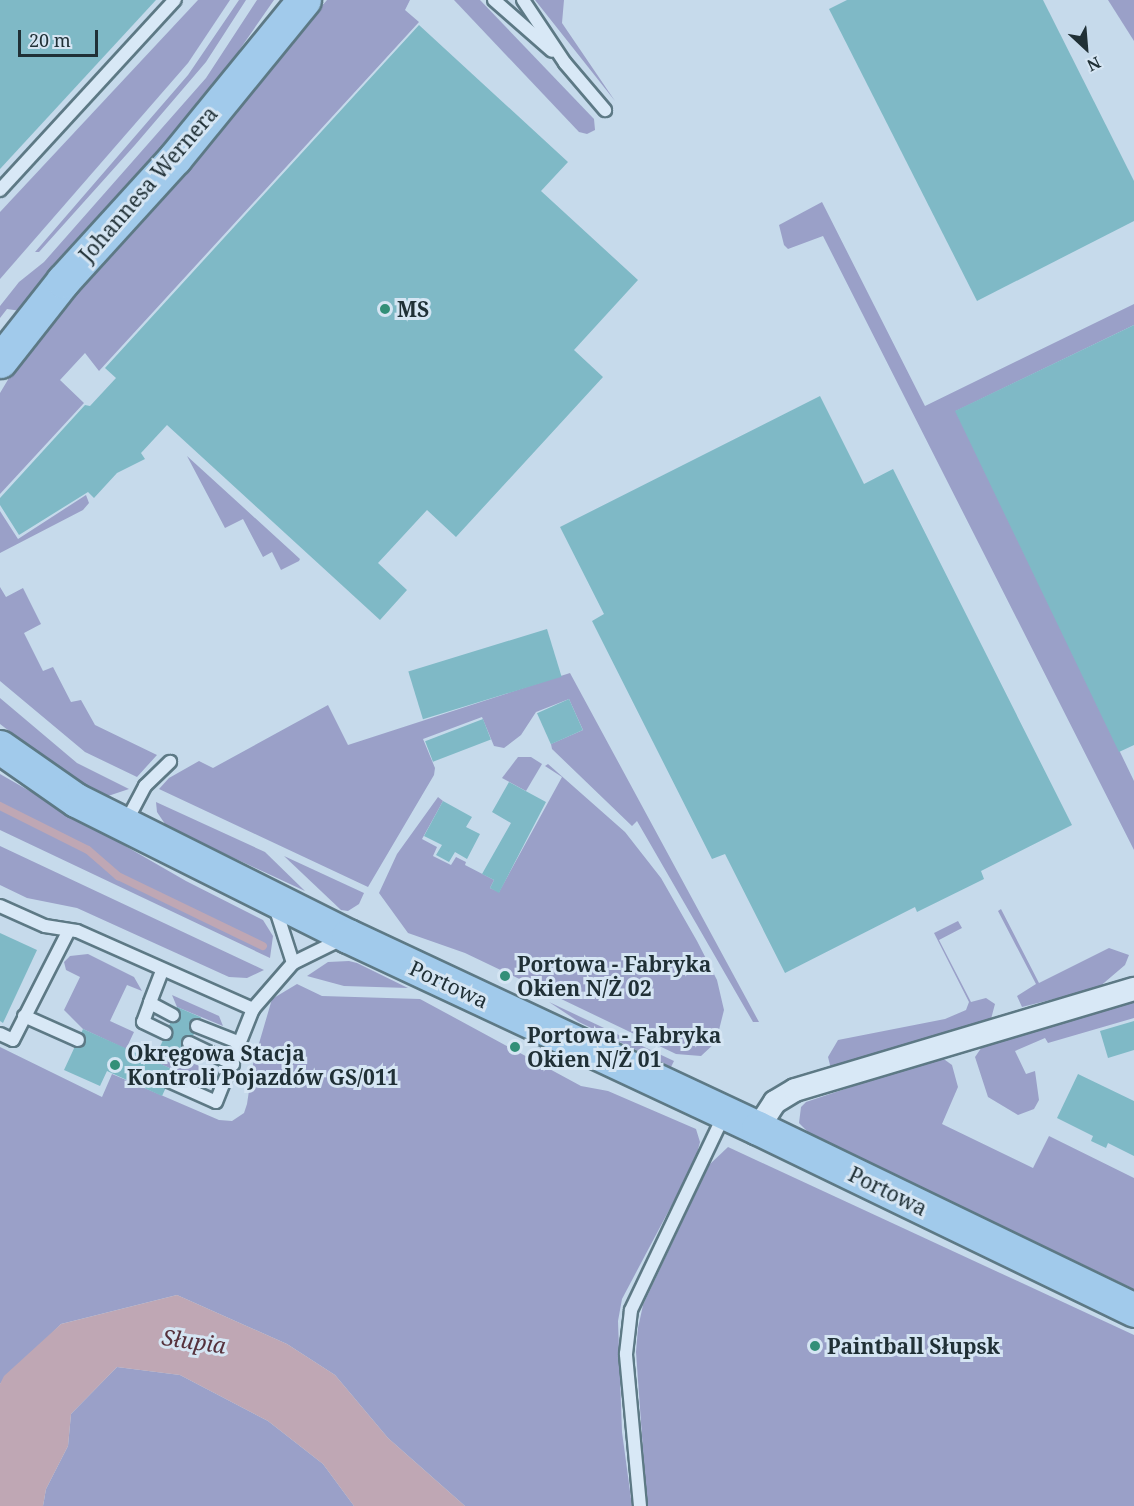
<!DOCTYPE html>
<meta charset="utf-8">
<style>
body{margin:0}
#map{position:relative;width:1134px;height:1506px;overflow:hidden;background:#c6daeb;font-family:"Noto Serif",serif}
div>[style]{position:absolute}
.green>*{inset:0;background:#9aa0c8}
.water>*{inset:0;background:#bfa7b4}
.stream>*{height:8px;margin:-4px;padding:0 4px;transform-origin:4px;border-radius:4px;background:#bfa7b4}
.building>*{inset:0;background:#7fb9c6;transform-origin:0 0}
.roads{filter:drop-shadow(2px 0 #5d7985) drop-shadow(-2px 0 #5d7985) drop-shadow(0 2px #5d7985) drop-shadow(0 -2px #5d7985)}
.lane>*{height:12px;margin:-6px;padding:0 6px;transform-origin:6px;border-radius:6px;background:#d8e8f6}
.street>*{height:22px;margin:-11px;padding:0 11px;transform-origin:11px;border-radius:11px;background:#d8e8f6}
.primary>*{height:33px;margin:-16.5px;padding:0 16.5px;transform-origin:16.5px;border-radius:16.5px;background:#a1caeb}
.dots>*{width:16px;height:16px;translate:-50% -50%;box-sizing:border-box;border:3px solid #d5e5f3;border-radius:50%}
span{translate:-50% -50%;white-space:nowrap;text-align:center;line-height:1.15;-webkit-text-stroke:6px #d5e5f3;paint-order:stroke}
.street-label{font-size:21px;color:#203036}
.poi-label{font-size:21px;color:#203036;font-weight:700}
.left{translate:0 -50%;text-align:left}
.water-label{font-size:22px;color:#55303b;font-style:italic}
.north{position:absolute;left:1056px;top:18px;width:60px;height:60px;-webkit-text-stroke:4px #d5e5f3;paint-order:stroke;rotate:154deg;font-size:16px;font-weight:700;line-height:24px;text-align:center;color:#203036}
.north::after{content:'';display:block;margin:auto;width:21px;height:27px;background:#203036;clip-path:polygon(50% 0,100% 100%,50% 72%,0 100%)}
.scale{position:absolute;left:18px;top:30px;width:80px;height:27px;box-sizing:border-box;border:3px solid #203036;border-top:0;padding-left:8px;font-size:18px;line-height:21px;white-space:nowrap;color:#203036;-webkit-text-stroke:4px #d5e5f3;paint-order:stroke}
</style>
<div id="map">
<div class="green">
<div style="clip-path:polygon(198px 0,230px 0,188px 63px,0 279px,0 212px)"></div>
<div style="clip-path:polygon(239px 0,246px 0,206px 62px,135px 145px,39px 252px,35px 252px,188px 75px)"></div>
<div style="clip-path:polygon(257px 0,274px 0,204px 101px,21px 311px,7px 309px,0 318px,0 306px,19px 282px,44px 262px,206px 78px)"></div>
<div style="clip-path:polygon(327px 0,410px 0,405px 10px,419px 22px,99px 371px,85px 353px,60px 380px,84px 403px,0 494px,0 393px,18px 363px)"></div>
<div style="clip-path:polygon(454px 0,480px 0,594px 119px,595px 130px,587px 134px,579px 132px)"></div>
<div style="clip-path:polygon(535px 0,564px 0,562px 23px,615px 101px)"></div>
<div style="clip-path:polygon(1108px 0,1134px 0,1134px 41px)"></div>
<div style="clip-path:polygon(822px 202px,925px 406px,1134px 304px,1134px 325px,956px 411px,1134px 781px,1134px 850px,823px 236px,788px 249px,784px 245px,779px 225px)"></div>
<div style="clip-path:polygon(187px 456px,300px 559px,299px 561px,281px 570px,272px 552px,263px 557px,243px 519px,225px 528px)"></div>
<div style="clip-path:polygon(86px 495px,89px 503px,83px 510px,0 553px,0 511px,18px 539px)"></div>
<div style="clip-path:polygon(0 587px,6px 597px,23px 588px,41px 624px,24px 633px,43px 671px,53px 667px,71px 702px,81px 700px,95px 725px,157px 755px,137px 777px,85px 752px,0 681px)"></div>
<div style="clip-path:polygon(570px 673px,759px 1022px,753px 1022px,637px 821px,632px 826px,552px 749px,551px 744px,583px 730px,569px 699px,536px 712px,521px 735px,504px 748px,494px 746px,482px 717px,423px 739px,435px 768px,434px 775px,368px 887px,159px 789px,169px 778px,199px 761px,213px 768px,328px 705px,348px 745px)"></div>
<div style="clip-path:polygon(0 698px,77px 763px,129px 789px,105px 797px,63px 772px,0 724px)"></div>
<div style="clip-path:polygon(518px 757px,531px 757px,542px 764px,526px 791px,502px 778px)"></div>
<div style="clip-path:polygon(548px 764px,625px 832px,661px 878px,697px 941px,717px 980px,724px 1010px,716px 1042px,701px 1056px,676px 1054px,465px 953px,408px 933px,379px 893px,397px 854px,438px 797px,443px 801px,422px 839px,437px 847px,433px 856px,451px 865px,456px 857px,466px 862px,465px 865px,494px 880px,490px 888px,499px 892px,562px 777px,545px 766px)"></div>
<div style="clip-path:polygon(0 774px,186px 881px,263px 920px,273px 936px,270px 958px,0 830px)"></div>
<div style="clip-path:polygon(156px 802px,265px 852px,305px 891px,167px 827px,157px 812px)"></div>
<div style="clip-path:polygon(0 846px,264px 970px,247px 978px,229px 977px,77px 908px,27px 898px,0 885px)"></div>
<div style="clip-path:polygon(284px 856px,364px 893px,359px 904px,348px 911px,341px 910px)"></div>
<div style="clip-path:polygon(1001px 909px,1039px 983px,1109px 948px,1129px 955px,1125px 965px,1098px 988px,1022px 1007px,1017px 996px,1036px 984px,998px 911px)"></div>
<div style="clip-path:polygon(958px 921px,962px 928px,939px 940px,971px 1002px,986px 998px,995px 1004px,991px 1019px,831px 1069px,828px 1057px,838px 1040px,945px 1019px,966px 1010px,969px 1002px,934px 933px)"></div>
<div style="clip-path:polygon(88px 954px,134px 977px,142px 991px,127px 985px,110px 1021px,134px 1032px,126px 1049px,83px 1029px,64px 1010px,80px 977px,66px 970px,64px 962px,70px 956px)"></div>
<div style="clip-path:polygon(349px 961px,357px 963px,408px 988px,344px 986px,307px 976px,328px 962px)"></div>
<div style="clip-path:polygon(297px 984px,322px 996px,420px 999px,581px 1086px,608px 1091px,696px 1129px,700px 1142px,695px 1161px,622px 1299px,618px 1321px,622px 1432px,632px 1506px,465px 1506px,388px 1438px,335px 1375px,287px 1344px,177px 1295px,61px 1324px,0 1384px,0 1047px,102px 1097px,112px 1074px,219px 1120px,232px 1121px,244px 1113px,247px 1104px,253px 1064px,272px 999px)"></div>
<div style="clip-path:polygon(172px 995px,219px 1016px,223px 1026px,177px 1007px)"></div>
<div style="clip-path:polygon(1134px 1000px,1134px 1018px,1048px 1043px,1045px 1038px,1015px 1051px,1026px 1074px,1035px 1071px,1039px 1100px,1034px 1109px,1018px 1115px,988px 1097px,975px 1057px,984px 1044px)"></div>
<div style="clip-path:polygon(549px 1002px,674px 1061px,671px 1067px,579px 1022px)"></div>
<div style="clip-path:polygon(156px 1055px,179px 1065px,182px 1059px,212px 1071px,208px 1078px,198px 1080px,153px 1061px)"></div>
<div style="clip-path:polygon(941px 1057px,952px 1065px,958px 1087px,942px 1124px,1033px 1168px,1049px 1136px,1134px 1178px,1134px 1289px,810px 1134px,799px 1123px,801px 1107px,806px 1102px)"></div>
<div style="clip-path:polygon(728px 1147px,1134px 1335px,1134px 1506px,647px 1506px,636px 1352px,638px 1328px,643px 1305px,709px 1165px)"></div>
<div style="clip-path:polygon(117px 1367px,180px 1375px,268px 1421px,323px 1464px,354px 1506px,43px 1506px,46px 1489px,68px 1446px,71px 1414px)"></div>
</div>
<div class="water">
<div style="clip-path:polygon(177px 1295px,287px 1344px,335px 1375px,388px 1438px,465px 1506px,354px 1506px,323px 1464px,268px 1421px,180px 1375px,117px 1367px,71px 1414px,68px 1446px,46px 1489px,43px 1506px,0 1506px,0 1384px,4px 1376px,61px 1324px)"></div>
</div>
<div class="stream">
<div style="left:0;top:806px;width:98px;rotate:26.6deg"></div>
<div style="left:88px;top:850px;width:40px;rotate:41deg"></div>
<div style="left:118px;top:876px;width:161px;rotate:25.8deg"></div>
</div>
<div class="building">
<div style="clip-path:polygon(0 0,156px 0,0 169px)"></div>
<div style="clip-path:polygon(847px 0,1043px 0,1134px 181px,1134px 221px,977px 301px,829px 9px)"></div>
<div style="clip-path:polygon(419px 25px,568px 162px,541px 191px,638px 280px,574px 350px,603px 377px,456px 537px,427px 510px,378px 563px,407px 590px,380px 620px,167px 425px,141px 453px,145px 459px,117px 473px,94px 498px,88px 492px,19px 535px,0 505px,0 498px,85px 405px,90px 406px,116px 378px,105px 368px)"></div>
<div style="clip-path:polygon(1134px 325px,1134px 745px,1119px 752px,955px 411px)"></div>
<div style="clip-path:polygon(820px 396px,864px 484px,893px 469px,1072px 825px,981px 871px,984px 879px,917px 912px,915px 907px,785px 973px,725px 854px,712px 859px,592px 621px,604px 614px,560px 527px)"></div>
<div style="left:547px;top:629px;width:50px;height:145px;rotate:73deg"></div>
<div style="left:569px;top:699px;width:34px;height:35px;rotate:66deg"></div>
<div style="left:483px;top:719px;width:22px;height:62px;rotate:69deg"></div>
<div style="clip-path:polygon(509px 782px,546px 802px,499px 893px,490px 888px,494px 880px,482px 874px,511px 823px,492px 812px)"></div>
<div style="clip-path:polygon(443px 801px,472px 817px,466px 827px,480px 834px,467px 859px,455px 852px,449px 862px,436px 855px,442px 845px,424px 836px)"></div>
<div style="clip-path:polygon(0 933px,37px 950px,3px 1023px,0 1021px)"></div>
<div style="left:177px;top:1007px;width:26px;height:52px;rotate:23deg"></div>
<div style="clip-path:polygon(1134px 1021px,1134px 1050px,1108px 1058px,1100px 1031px)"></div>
<div style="clip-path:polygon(83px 1029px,174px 1070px,162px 1096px,107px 1071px,100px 1086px,64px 1070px)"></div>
<div style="clip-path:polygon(1078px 1074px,1134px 1101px,1134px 1156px,1108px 1143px,1106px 1148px,1091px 1141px,1093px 1136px,1057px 1118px)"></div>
</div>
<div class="roads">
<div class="lane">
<div style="left:494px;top:0;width:77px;rotate:41.3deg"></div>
<div style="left:523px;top:0;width:76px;rotate:56.3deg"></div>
<div style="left:565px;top:63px;width:62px;rotate:49.6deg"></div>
<div style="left:0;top:190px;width:258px;rotate:-47.4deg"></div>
<div style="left:125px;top:824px;width:43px;rotate:-62.2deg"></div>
<div style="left:145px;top:786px;width:35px;rotate:-44deg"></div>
<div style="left:0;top:906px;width:49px;rotate:24deg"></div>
<div style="left:45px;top:926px;width:32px;rotate:9deg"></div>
<div style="left:77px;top:931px;width:193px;rotate:23.9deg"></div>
<div style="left:275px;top:907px;width:59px;rotate:72.2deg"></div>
<div style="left:162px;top:971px;width:34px;rotate:111deg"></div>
<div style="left:150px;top:1003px;width:26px;rotate:28deg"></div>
<div style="left:150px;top:1003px;width:20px;rotate:110deg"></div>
<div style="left:143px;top:1022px;width:25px;rotate:26deg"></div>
<div style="left:24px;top:1016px;width:59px;rotate:24deg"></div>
<div style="left:197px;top:1026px;width:46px;rotate:21.6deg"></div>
<div style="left:0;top:1034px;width:14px;rotate:25deg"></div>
<div style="left:13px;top:1040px;width:123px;rotate:-63deg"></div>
<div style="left:189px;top:1043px;width:49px;rotate:25.5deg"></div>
<div style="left:169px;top:1081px;width:51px;rotate:24.1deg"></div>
<div style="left:216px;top:1102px;width:100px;rotate:-68.3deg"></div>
<div style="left:253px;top:1009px;width:61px;rotate:-49deg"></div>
<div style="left:293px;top:963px;width:57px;rotate:-26.1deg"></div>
<div style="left:640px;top:1506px;width:153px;rotate:-95.3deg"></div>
<div style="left:626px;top:1354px;width:44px;rotate:-83.5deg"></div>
<div style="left:631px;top:1310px;width:218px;rotate:-64.5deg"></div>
</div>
<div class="street">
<div style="left:758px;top:1128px;width:31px;rotate:-57deg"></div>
<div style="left:775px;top:1102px;width:23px;rotate:-31deg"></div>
<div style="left:795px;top:1090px;width:354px;rotate:-16.6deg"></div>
</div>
<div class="primary">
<div style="left:0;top:361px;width:102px;rotate:-51.8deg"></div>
<div style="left:63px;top:281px;width:166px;rotate:-47.7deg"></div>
<div style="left:175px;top:158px;width:204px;rotate:-50.8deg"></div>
<div style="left:0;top:747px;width:93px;rotate:34.9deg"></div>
<div style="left:76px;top:800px;width:304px;rotate:26.6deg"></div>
<div style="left:348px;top:936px;width:453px;rotate:25.1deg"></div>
<div style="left:758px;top:1128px;width:418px;rotate:25.8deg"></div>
</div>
</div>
<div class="dots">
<div style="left:385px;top:309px;background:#328f78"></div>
<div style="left:505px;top:976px;background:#328f78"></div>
<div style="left:515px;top:1047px;background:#328f78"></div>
<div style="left:115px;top:1065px;background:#328f78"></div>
<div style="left:815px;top:1346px;background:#328f78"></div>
</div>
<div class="street-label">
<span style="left:148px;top:184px;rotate:-49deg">Johannesa Wernera</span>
<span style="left:449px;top:984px;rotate:25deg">Portowa</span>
<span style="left:888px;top:1191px;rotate:26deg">Portowa</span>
</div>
<div class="poi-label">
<span class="left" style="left:397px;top:309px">MS</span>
<span class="left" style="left:517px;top:976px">Portowa - Fabryka<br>Okien N/Ż 02</span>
<span class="left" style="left:527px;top:1047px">Portowa - Fabryka<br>Okien N/Ż 01</span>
<span class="left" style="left:127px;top:1065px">Okręgowa Stacja<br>Kontroli Pojazdów GS/011</span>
<span class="left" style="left:827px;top:1346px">Paintball Słupsk</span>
</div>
<div class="water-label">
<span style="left:194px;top:1341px;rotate:8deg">Słupia</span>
</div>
<div class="north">N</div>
<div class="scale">20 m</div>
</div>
